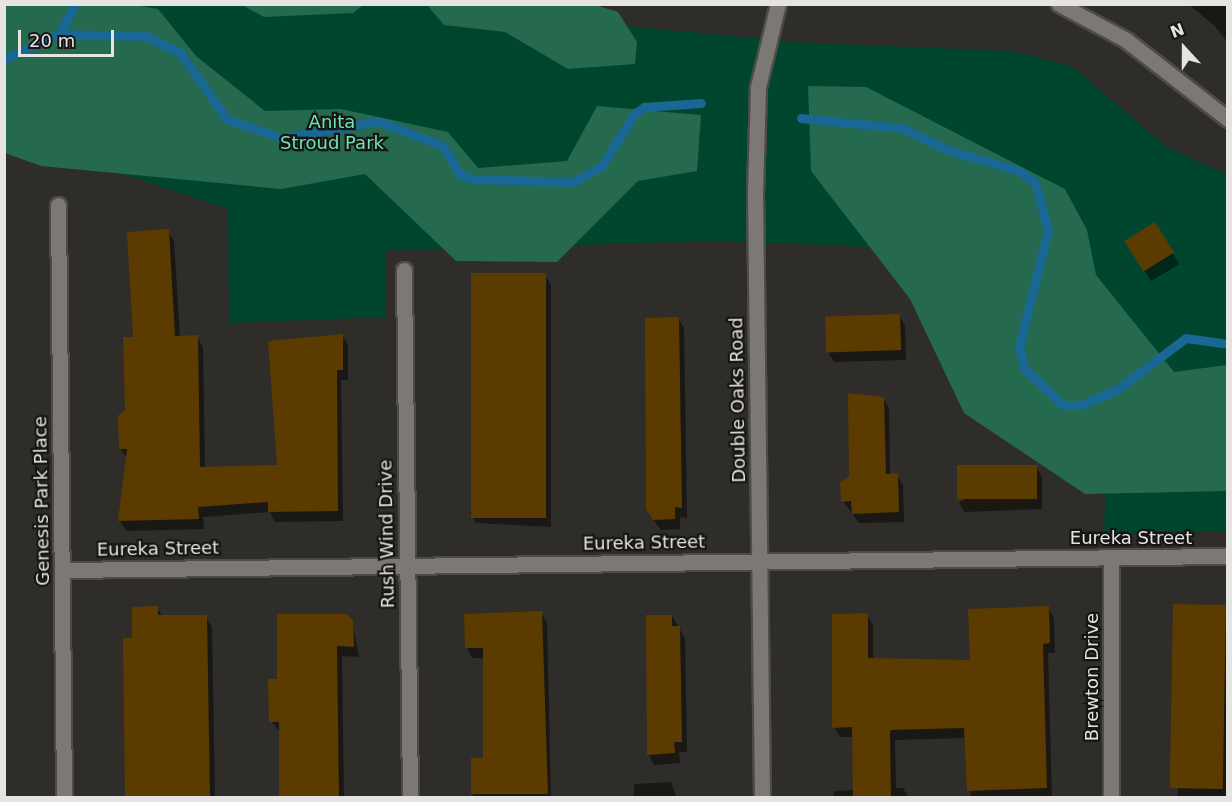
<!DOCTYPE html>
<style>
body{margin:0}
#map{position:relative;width:1232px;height:802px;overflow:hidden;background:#2f2d29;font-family:"DejaVu Sans",sans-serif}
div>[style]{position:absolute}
.green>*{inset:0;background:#00462f}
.forest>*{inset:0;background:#25694e}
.shadow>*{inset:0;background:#0007;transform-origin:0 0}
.stream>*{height:9px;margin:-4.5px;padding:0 4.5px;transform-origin:4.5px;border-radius:4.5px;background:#186795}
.building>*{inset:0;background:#5b3b00;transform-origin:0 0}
.roads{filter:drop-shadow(2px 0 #4d4b48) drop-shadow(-2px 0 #4d4b48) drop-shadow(0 2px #4d4b48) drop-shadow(0 -2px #4d4b48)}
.street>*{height:15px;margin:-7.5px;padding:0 7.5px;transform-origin:7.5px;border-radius:7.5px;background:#7c7975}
span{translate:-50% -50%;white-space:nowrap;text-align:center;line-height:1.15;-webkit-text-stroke:4.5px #161514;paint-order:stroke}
.park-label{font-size:18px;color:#6ce5b2}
.street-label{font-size:18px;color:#e6e4e2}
.frame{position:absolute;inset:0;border:6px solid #e6e4e2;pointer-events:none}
.north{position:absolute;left:1154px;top:18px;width:60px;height:60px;-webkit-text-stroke:4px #161514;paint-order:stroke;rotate:339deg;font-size:16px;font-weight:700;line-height:24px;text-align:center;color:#e6e4e2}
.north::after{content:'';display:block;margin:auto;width:21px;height:27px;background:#e6e4e2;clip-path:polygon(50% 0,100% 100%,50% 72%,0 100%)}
.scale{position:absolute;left:18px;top:30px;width:96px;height:27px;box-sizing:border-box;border:3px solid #e6e4e2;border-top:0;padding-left:8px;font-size:18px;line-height:21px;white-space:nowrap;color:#e6e4e2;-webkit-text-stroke:4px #161514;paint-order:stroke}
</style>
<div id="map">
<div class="green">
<div style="clip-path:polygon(5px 5px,465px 5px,479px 12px,807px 43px,1013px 51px,1073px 67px,1167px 147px,1227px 175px,1227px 531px,1104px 534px,1111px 309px,950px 250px,717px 241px,385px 250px,386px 317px,229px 323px,228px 209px,5px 135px)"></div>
</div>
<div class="forest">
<div style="clip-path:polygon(129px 4px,158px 9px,196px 56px,265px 111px,341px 109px,448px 132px,478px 168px,567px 161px,597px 106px,701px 115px,697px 171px,638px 181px,557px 262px,456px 261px,365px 174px,281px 189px,41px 166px,5px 153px,5px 5px)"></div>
<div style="clip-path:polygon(242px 5px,363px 5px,353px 13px,264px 17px)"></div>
<div style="clip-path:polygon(427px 5px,595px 5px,618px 12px,637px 42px,635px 64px,568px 69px,505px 32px,444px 25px)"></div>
<div style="clip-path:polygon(808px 86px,866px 87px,1065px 189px,1087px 230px,1096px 275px,1174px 372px,1227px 365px,1227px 491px,1085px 494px,964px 413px,910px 299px,811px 171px)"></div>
</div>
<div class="shadow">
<div style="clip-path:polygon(1188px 4px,1228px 4px,1228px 43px,1215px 26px)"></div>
<div style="left:1155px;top:224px;width:47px;height:33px;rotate:59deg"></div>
<div style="clip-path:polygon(168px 231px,174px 241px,180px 337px,197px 337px,203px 347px,205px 468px,279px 467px,342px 335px,348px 345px,348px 380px,341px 380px,343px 521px,275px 522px,270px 512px,203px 517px,204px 529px,126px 531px,120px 521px,127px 458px,120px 448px,135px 338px)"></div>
<div style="clip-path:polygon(545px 275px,551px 285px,551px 527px,476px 523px,470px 513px)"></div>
<div style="clip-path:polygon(899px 315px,905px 326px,906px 360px,834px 362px,828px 352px,827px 318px)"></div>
<div style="clip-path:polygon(678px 318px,684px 328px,687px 518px,680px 517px,680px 529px,661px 530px,653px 519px)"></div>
<div style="clip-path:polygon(883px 398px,889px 408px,890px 475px,897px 475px,903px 485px,904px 522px,859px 523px,843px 501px)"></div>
<div style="clip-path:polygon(1036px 467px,1042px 477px,1042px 509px,964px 512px,959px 502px)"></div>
<div style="clip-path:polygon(1175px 606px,1225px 606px,1228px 611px,1228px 798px,1178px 798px)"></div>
<div style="clip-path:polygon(157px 608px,163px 617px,206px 617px,212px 627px,215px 798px,128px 798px,134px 640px)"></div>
<div style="clip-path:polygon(1048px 608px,1054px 618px,1055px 653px,1048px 653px,1052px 798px,971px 798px,966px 738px,895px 740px,896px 788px,903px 788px,909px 798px,834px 798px,834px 791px,854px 790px,854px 737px,840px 737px,834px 727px,867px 615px,873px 625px,873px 659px,971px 661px)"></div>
<div style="clip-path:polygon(541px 613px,547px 623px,551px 798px,473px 798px,473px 759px,485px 759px,485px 658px,472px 658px,467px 648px)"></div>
<div style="clip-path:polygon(672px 616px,685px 638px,687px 752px,679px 752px,680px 763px,654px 765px,649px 755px)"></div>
<div style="clip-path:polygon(352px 621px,359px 657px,342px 656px,344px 798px,281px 798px,280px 732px,271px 721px,279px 680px)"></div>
<div style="clip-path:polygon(671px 782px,677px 798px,634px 798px,634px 784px)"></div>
</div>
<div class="stream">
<div style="left:59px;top:34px;width:34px;rotate:-62deg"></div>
<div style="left:4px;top:59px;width:60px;rotate:-24.4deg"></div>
<div style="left:59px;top:34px;width:87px;rotate:1.3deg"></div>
<div style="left:146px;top:36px;width:39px;rotate:27deg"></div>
<div style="left:181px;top:54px;width:80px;rotate:54.7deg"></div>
<div style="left:227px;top:119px;width:58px;rotate:19.1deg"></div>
<div style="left:282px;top:138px;width:97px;rotate:-10deg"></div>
<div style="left:378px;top:121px;width:70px;rotate:21deg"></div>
<div style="left:443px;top:146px;width:33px;rotate:59deg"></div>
<div style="left:460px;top:174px;width:13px;rotate:23deg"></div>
<div style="left:472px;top:179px;width:101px;rotate:1.7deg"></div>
<div style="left:573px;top:182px;width:33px;rotate:-29deg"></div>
<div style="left:602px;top:166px;width:60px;rotate:-58.7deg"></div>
<div style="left:633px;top:115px;width:14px;rotate:-36deg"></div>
<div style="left:644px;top:107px;width:57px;rotate:-4deg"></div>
<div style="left:801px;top:118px;width:101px;rotate:5.7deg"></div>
<div style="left:902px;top:128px;width:51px;rotate:25.6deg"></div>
<div style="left:948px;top:150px;width:71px;rotate:16.4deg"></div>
<div style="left:1016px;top:170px;width:22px;rotate:32deg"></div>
<div style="left:1035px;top:182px;width:50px;rotate:74.8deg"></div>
<div style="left:1048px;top:230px;width:120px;rotate:104deg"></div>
<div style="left:1019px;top:346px;width:23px;rotate:77deg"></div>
<div style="left:1024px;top:368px;width:53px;rotate:44.2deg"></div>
<div style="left:1062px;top:405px;width:19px"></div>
<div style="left:1081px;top:405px;width:40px;rotate:-23.4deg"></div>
<div style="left:1118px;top:389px;width:85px;rotate:-36.9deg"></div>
<div style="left:1186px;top:338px;width:42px;rotate:8.1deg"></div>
</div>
<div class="building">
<div style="left:1155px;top:222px;width:36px;height:36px;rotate:58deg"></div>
<div style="clip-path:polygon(169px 229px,175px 336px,198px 335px,200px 467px,277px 465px,268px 341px,343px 334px,343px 370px,337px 370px,338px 511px,268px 512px,268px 502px,198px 507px,199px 519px,118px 521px,127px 449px,119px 449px,118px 416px,125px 410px,123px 337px,133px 337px,127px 232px)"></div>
<div style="left:546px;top:273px;width:245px;height:75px;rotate:90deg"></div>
<div style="left:900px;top:314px;width:36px;height:75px;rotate:88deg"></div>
<div style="clip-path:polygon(679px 317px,682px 508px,675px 507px,675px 519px,653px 520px,646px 509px,645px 318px)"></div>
<div style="clip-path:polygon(848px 393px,884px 397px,886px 474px,898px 473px,899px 512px,852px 514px,851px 501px,841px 502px,840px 482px,849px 477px)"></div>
<div style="left:1037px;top:465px;width:34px;height:80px;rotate:90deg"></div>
<div style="left:1173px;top:604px;width:53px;height:184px;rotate:1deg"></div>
<div style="clip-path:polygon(158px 606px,158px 615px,207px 615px,210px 798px,125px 798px,123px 638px,132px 638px,132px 607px)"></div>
<div style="clip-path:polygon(1049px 606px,1050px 643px,1043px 644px,1047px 788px,967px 791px,964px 728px,890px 730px,891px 798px,853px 798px,852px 727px,832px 728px,832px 614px,868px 613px,868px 658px,970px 660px,968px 609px)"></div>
<div style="clip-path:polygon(542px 611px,548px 794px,471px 794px,471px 758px,483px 758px,483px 648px,465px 648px,464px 614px)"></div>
<div style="clip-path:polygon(277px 614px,346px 614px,353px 620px,354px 647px,337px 646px,339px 798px,279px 798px,279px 722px,269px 722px,268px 679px,277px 679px)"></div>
<div style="clip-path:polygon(646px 615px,672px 615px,672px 626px,680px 626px,682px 742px,674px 742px,675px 753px,647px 755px)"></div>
</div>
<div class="roads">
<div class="street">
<div style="left:1059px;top:4px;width:76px;rotate:28.2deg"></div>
<div style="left:1126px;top:40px;width:129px;rotate:37.8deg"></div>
<div style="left:58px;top:205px;width:593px;rotate:89.42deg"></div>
<div style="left:404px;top:270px;width:528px;rotate:89.35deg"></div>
<div style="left:62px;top:570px;width:1166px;rotate:-0.69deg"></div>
<div style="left:762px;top:798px;width:604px;rotate:-90.66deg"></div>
<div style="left:755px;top:194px;width:107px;rotate:-88.4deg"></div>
<div style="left:758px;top:87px;width:85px;rotate:-76.5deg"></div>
<div style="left:1111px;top:798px;width:240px;rotate:-90deg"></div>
</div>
</div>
<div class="park-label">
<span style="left:332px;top:133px">Anita<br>Stroud Park</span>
</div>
<div class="street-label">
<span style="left:738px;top:400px;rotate:-91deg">Double Oaks Road</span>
<span style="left:42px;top:501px;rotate:-91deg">Genesis Park Place</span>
<span style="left:387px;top:534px;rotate:-91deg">Rush Wind Drive</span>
<span style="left:1131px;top:538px">Eureka Street</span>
<span style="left:644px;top:543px;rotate:-1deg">Eureka Street</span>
<span style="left:158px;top:549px;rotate:-1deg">Eureka Street</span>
<span style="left:1092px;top:677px;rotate:-90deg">Brewton Drive</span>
</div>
<div class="frame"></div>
<div class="north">N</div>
<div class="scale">20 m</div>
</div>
